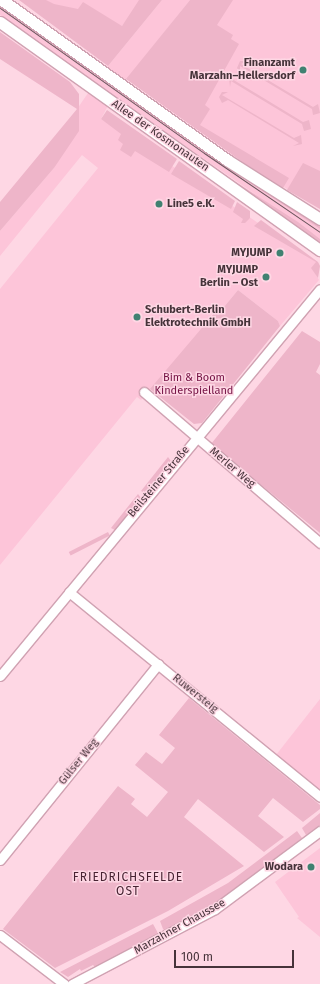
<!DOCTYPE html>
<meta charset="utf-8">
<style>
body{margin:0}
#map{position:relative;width:320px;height:984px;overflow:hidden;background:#fed7e4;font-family:"Fira Sans",sans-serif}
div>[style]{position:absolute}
.built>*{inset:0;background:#fdc5d9}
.green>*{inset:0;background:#eeb5c9;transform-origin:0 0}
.roads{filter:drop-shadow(1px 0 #d0a2b2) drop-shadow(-1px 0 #d0a2b2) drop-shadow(0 1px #d0a2b2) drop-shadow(0 -1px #d0a2b2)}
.minor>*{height:9px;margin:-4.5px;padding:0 4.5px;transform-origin:4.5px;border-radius:4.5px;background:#fff}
.major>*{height:11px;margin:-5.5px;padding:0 5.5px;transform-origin:5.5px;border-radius:5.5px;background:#fff}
.tram>*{height:1px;margin:-0.5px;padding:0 0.5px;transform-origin:0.5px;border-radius:0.5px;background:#6c555d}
.dots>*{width:11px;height:11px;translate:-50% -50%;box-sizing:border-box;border:2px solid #fed7e4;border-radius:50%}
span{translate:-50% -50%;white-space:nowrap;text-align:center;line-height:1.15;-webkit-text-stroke:3px #fed7e4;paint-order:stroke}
.poi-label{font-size:11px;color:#46333a;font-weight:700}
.right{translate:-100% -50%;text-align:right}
.left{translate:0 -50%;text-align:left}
.street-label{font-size:11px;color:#46333a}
.park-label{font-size:11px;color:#741244}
.neighbourhood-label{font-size:12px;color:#472332;letter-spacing:1px}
.scale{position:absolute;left:174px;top:950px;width:120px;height:18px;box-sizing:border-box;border:2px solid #46333a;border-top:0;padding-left:5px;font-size:12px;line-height:14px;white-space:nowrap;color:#46333a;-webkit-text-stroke:3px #fed7e4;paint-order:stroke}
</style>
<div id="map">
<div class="built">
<div style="clip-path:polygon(33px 0,142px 0,122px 26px)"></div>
<div style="clip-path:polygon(162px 0,190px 0,118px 90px,320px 229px,320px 239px,113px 96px,101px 119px,317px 262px,313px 269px,319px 280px,280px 326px,278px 321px,238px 290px,219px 313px,215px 310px,160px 389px,150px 389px,141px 400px,137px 397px,0 565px,0 289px,98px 168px,82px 155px,0 256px,0 231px,54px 168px,77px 109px,95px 83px,0 15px,0 6px,99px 77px)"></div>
<div style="clip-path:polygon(224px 0,320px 0,320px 209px,244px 163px,160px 103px)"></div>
<div style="clip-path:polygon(320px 699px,320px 790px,276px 755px)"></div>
<div style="clip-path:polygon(320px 848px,320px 937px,297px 918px,299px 917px,275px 882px)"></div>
</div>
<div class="green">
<div style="clip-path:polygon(19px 0,46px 0,54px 4px,78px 9px,83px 2px,122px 26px,139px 0,162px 0,108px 66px)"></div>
<div style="clip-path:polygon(190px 0,233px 0,217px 25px,233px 35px,231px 39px,239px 44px,205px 105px,210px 109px,200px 125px,289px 178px,283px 188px,244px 163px,126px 79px)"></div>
<div style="clip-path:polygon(0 32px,70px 82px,79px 94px,79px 131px,54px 168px,0 231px,0 202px,77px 109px,0 59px)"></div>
<div style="clip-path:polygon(240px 61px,246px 61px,241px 64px,313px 107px,318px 104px,320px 113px,313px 115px,312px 109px,240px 66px,240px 72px,237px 68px)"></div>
<div style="clip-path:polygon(237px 76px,232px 79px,303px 122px,309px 120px,311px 129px,304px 131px,302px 124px,231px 81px,230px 87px,229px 78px)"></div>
<div style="clip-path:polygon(119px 88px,320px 223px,320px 229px,213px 158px,118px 90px)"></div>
<div style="clip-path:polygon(222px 92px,228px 92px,222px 95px,294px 138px,301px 135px,302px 144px,293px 146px,299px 143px,228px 100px,222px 103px,219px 97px)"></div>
<div style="clip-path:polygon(107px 110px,177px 159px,169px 172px,135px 151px,131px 157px,120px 150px,123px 144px,118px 140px,121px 134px,101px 119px)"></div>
<div style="clip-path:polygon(179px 161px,235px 201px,231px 209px,171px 174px)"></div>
<div style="clip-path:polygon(303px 163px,320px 171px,320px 209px,287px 190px)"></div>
<div style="clip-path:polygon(211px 166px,298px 222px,320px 239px,320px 243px)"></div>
<div style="clip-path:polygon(237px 202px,250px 211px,250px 218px,245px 223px,241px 223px,243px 219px,233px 212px)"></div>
<div style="clip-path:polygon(261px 220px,318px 262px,320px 266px,318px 278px,311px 268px,316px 262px,254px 226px)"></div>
<div style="clip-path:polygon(238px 290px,278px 321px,280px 326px,202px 423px,194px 424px,150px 389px,212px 316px,215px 310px,219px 313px)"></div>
<div style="clip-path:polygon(302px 331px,320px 342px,320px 364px,316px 372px,320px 375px,320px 533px,211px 444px)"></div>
<div style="clip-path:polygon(168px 457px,171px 461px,145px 493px,141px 491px)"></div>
<div style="clip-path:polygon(138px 494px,141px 498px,115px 530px,111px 528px)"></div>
<div style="left:108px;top:532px;width:4px;height:44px;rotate:63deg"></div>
<div style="clip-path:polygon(189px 698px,320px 805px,320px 809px,303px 822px,273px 798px,258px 816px,284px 837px,264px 852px,198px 799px,184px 817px,244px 866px,168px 911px,55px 968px,3px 929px,118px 786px,135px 799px,131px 804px,147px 817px,168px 792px,135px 765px,146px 752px,162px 764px,175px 748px,159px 735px)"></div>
<div style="clip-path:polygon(320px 813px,320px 825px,306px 835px,302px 828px)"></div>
<div style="clip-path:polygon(297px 831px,302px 838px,237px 889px,214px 905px,166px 932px,163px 929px,160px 921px,228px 883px)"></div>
<div style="clip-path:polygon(153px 924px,159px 935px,95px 967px,93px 965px,81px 971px,80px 969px,68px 977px,60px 972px)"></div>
</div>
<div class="roads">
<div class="minor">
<div style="left:144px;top:392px;width:232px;rotate:40.6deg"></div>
<div style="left:69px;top:592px;width:324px;rotate:39.2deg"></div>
<div style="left:0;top:676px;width:502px;rotate:-50.41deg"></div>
<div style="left:0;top:860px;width:252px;rotate:-51.1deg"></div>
<div style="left:0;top:935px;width:81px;rotate:37.4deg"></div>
<div style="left:72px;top:984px;width:161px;rotate:-27.7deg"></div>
<div style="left:215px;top:909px;width:131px;rotate:-36.6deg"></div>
</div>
<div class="major">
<div style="left:2px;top:0;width:276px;rotate:35.4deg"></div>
<div style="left:227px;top:160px;width:110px;rotate:32.4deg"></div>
<div style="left:0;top:22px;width:393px;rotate:35.5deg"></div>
</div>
</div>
<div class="tram">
<div style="left:0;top:8px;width:250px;rotate:35.4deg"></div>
<div style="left:204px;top:153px;width:140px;rotate:34.3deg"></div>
</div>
<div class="dots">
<div style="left:303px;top:70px;background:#408171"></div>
<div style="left:159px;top:204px;background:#408171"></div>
<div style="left:280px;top:253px;background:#408171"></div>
<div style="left:266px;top:277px;background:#408171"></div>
<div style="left:137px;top:317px;background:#408171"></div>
<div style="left:311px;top:867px;background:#408171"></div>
</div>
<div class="poi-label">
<span class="right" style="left:295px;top:70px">Finanzamt<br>Marzahn–Hellersdorf</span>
<span class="left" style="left:167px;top:204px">Line5 e.K.</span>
<span class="right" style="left:272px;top:253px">MYJUMP</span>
<span class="right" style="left:258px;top:277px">MYJUMP<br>Berlin – Ost</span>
<span class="left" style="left:145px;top:317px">Schubert-Berlin<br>Elektrotechnik GmbH</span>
<span class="right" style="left:303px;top:867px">Wodara</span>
</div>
<div class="street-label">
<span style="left:160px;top:136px;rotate:35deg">Allee der Kosmonauten</span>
<span style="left:232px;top:468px;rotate:40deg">Merler Weg</span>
<span style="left:159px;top:482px;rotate:-50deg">Beilsteiner Straße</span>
<span style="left:195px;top:694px;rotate:39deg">Ruwersteig</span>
<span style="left:79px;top:762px;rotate:-51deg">Gülser Weg</span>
<span style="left:180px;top:927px;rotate:-29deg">Marzahner Chaussee</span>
</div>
<div class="park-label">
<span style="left:194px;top:385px">Bim &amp; Boom<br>Kinderspielland</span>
</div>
<div class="neighbourhood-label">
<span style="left:128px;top:885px">FRIEDRICHSFELDE<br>OST</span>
</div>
<div class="scale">100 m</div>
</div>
